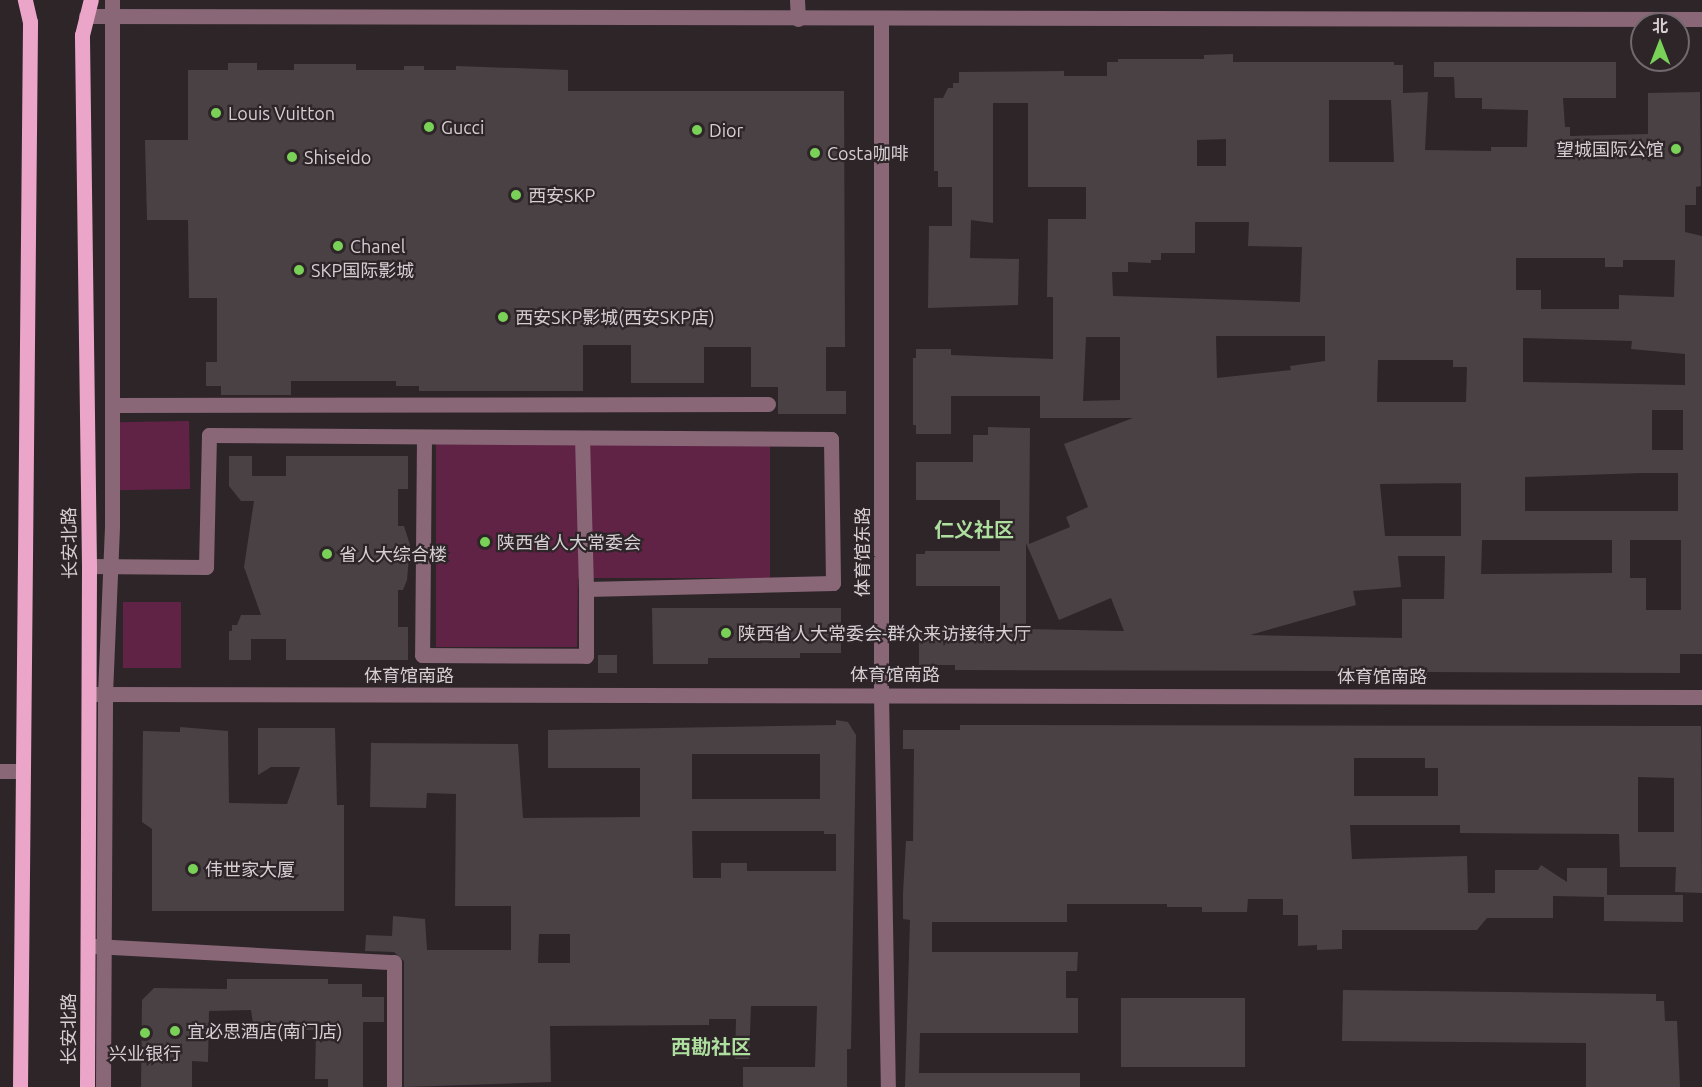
<!DOCTYPE html>
<meta charset="utf-8">
<style>
body{margin:0}
#map{position:relative;width:1702px;height:1087px;overflow:hidden;background:#2e2529;font-family:Ubuntu,"Noto Sans SC",sans-serif}
div>[style]{position:absolute}
.green>*{inset:0;background:#602245;transform-origin:0 0}
.building>*{inset:0;background:#4a4145;transform-origin:0 0}
.minor>*{height:15px;margin:-7.5px;padding:0 7.5px;transform-origin:7.5px;border-radius:7.5px;background:#896777}
.major>*{height:15px;margin:-7.5px;padding:0 7.5px;transform-origin:7.5px;border-radius:7.5px;background:#eba5c8}
.dots>*{width:16px;height:16px;translate:-50% -50%;box-sizing:border-box;border:3px solid #2e2529;border-radius:50%}
span{translate:-50% -50%;white-space:nowrap;text-align:center;line-height:1.15;-webkit-text-stroke:4.5px #2e2529;paint-order:stroke}
.poi-label{font-size:18px;color:#d5cfd2}
.left{translate:0 -50%;text-align:left}
.right{translate:-100% -50%;text-align:right}
.street-label{font-size:18px;color:#d5cfd2}
.neighbourhood-label{font-size:20px;color:#aedf9f;font-weight:700}
.north{position:absolute;left:1630px;top:12px;width:60px;height:60px;box-sizing:border-box;background:#2e2529;border:2px solid #71696d;border-radius:50%;rotate:0deg;font-size:16px;font-weight:700;line-height:24px;text-align:center;color:#d5cfd2}
.north::after{content:'';display:block;margin:auto;width:21px;height:27px;background:#79d158;clip-path:polygon(50% 0,100% 100%,50% 72%,0 100%)}
</style>
<div id="map">
<div class="green">
<div style="left:189px;top:421px;width:68px;height:72px;rotate:89deg"></div>
<div style="clip-path:polygon(436px 443px,770px 444px,770px 578px,578px 578px,577px 647px,436px 647px)"></div>
<div style="left:123px;top:602px;width:58px;height:66px"></div>
</div>
<div class="building">
<div style="clip-path:polygon(evenodd,1233px 54px,1233px 62px,1394px 62px,1394px 65px,1403px 65px,1403px 93px,1428px 92px,1425px 150px,1491px 151px,1491px 147px,1527px 147px,1528px 110px,1482px 109px,1482px 98px,1455px 98px,1454px 77px,1434px 77px,1434px 62px,1616px 62px,1616px 98px,1563px 98px,1565px 127px,1570px 127px,1570px 136px,1648px 134px,1648px 93px,1700px 92px,1701px 186px,1696px 187px,1696px 205px,1685px 205px,1685px 232px,1702px 236px,1702px 654px,1680px 654px,1680px 673px,1427px 672px,1427px 677px,1336px 676px,1336px 671px,955px 670px,955px 665px,919px 665px,919px 631px,1000px 635px,1000px 586px,916px 586px,916px 554px,925px 554px,925px 551px,1000px 551px,1000px 500px,916px 500px,916px 462px,973px 462px,973px 435px,988px 435px,988px 427px,1030px 428px,1029px 544px,1070px 527px,1066px 517px,1088px 507px,1064px 444px,1133px 418px,1040px 418px,1040px 396px,951px 396px,951px 434px,916px 434px,916px 425px,913px 425px,913px 358px,916px 358px,916px 349px,951px 349px,951px 355px,1053px 359px,1053px 297px,1047px 297px,1048px 219px,1086px 219px,1086px 187px,1028px 187px,1028px 103px,993px 103px,993px 223px,971px 220px,970px 258px,1019px 259px,1018px 305px,928px 308px,929px 226px,952px 226px,952px 187px,938px 187px,938px 171px,934px 171px,934px 98px,943px 98px,948px 88px,953px 88px,953px 83px,959px 83px,959px 72px,1064px 71px,1064px 76px,1107px 76px,1107px 62px,1118px 62px,1118px 59px,1204px 59px,1204px 55px,1233px 54px,1329px 100px,1391px 100px,1394px 162px,1329px 162px,1329px 100px,1233px 54px,1226px 139px,1226px 166px,1197px 166px,1197px 140px,1226px 139px,1233px 54px,1195px 222px,1249px 222px,1248px 246px,1302px 247px,1300px 302px,1113px 296px,1112px 272px,1128px 272px,1128px 262px,1151px 263px,1151px 260px,1161px 260px,1161px 253px,1195px 253px,1195px 222px,1233px 54px,1516px 258px,1605px 258px,1605px 267px,1623px 267px,1623px 260px,1675px 260px,1674px 297px,1619px 295px,1619px 309px,1541px 309px,1541px 290px,1516px 290px,1516px 258px,1233px 54px,1216px 336px,1325px 336px,1325px 361px,1290px 366px,1291px 370px,1217px 378px,1216px 336px,1233px 54px,1086px 337px,1120px 337px,1120px 400px,1083px 401px,1086px 337px,1233px 54px,1523px 338px,1632px 341px,1631px 349px,1685px 354px,1685px 385px,1523px 382px,1523px 338px,1233px 54px,1378px 360px,1453px 360px,1453px 367px,1467px 367px,1466px 402px,1377px 402px,1378px 360px,1233px 54px,1652px 410px,1683px 410px,1683px 450px,1652px 450px,1652px 410px,1233px 54px,1642px 473px,1678px 473px,1678px 511px,1525px 511px,1525px 477px,1642px 473px,1233px 54px,1461px 483px,1461px 536px,1385px 536px,1380px 484px,1461px 483px,1233px 54px,1482px 540px,1612px 540px,1612px 573px,1481px 574px,1482px 540px,1233px 54px,1630px 540px,1681px 540px,1681px 610px,1646px 610px,1646px 578px,1630px 578px,1630px 540px,1233px 54px,1026px 543px,1059px 620px,1111px 598px,1124px 631px,1026px 629px,1026px 543px,1233px 54px,1398px 556px,1445px 556px,1444px 599px,1402px 599px,1402px 638px,1250px 635px,1356px 605px,1353px 591px,1401px 587px,1398px 556px)"></div>
<div style="clip-path:polygon(228px 63px,257px 63px,257px 70px,294px 70px,294px 64px,356px 64px,356px 70px,404px 70px,404px 66px,424px 66px,424px 70px,456px 70px,456px 66px,568px 70px,568px 91px,844px 91px,845px 347px,826px 347px,826px 391px,846px 391px,846px 414px,778px 414px,778px 387px,751px 387px,751px 347px,704px 347px,704px 383px,631px 383px,631px 345px,583px 345px,583px 391px,419px 391px,419px 386px,396px 386px,396px 381px,291px 381px,291px 395px,221px 395px,221px 386px,206px 386px,206px 362px,217px 362px,217px 298px,189px 298px,188px 220px,147px 220px,145px 140px,188px 140px,188px 70px,228px 70px)"></div>
<div style="clip-path:polygon(229px 456px,252px 456px,252px 476px,286px 476px,286px 456px,408px 456px,408px 489px,398px 489px,398px 526px,404px 526px,410px 545px,407px 580px,403px 590px,398px 590px,398px 627px,408px 627px,408px 660px,286px 660px,286px 639px,251px 639px,251px 660px,229px 660px,229px 631px,232px 631px,232px 625px,237px 625px,241px 615px,261px 615px,244px 567px,254px 501px,241px 501px,229px 486px)"></div>
<div style="clip-path:polygon(652px 608px,841px 608px,841px 653px,800px 653px,800px 658px,708px 658px,708px 664px,653px 664px)"></div>
<div style="left:598px;top:655px;width:19px;height:18px"></div>
<div style="clip-path:polygon(evenodd,836px 720px,848px 722px,856px 735px,851px 1049px,847px 1049px,847px 1087px,743px 1087px,743px 1067px,815px 1067px,817px 1006px,751px 1006px,749px 1059px,735px 1059px,736px 1019px,709px 1019px,709px 1025px,550px 1026px,551px 1082px,404px 1087px,404px 961px,394px 952px,365px 951px,366px 935px,392px 936px,393px 916px,425px 919px,427px 950px,511px 950px,511px 906px,455px 906px,456px 794px,427px 793px,426px 808px,370px 807px,371px 743px,518px 744px,523px 818px,640px 817px,640px 768px,548px 768px,548px 730px,836px 725px,836px 720px,692px 754px,820px 754px,820px 799px,692px 799px,692px 754px,836px 720px,692px 831px,824px 831px,824px 834px,836px 834px,836px 871px,747px 871px,747px 863px,721px 863px,721px 878px,693px 878px,692px 831px,836px 720px,539px 934px,570px 934px,570px 963px,538px 963px,539px 934px)"></div>
<div style="clip-path:polygon(evenodd,960px 725px,1701px 726px,1702px 893px,1675px 892px,1676px 867px,1620px 867px,1619px 834px,1460px 833px,1460px 825px,1350px 825px,1352px 859px,1467px 856px,1468px 893px,1495px 893px,1495px 870px,1538px 870px,1541px 865px,1567px 882px,1567px 868px,1607px 868px,1607px 895px,1683px 895px,1683px 922px,1604px 921px,1604px 897px,1553px 896px,1553px 918px,1487px 918px,1477px 930px,1342px 930px,1342px 949px,1317px 950px,1317px 945px,1298px 946px,1298px 915px,1283px 915px,1283px 899px,1248px 899px,1247px 912px,1202px 912px,1202px 907px,1167px 907px,1167px 904px,1067px 904px,1067px 922px,932px 922px,932px 952px,1078px 952px,1077px 971px,1066px 971px,1066px 998px,1078px 998px,1078px 1033px,920px 1033px,919px 1073px,1080px 1073px,1080px 1087px,905px 1087px,910px 920px,903px 919px,903px 893px,906px 841px,913px 841px,914px 749px,903px 749px,903px 730px,960px 730px,960px 725px,1354px 758px,1425px 758px,1425px 768px,1438px 768px,1438px 796px,1354px 796px,1354px 758px,960px 725px,1638px 777px,1674px 778px,1674px 832px,1638px 832px,1638px 777px)"></div>
<div style="clip-path:polygon(180px 727px,228px 731px,229px 803px,287px 804px,300px 767px,271px 767px,258px 775px,258px 728px,335px 728px,337px 805px,344px 805px,344px 911px,152px 911px,152px 829px,142px 822px,143px 731px,180px 732px)"></div>
<div style="clip-path:polygon(227px 979px,328px 979px,328px 984px,362px 984px,362px 997px,384px 997px,384px 1022px,363px 1022px,363px 1087px,328px 1087px,328px 1079px,315px 1079px,316px 1030px,254px 1030px,251px 1010px,209px 1011px,208px 1062px,192px 1061px,192px 1087px,141px 1087px,142px 1000px,154px 988px,227px 989px)"></div>
<div style="clip-path:polygon(1343px 990px,1656px 994px,1656px 1001px,1664px 1001px,1665px 1021px,1677px 1021px,1680px 1087px,1586px 1087px,1586px 1043px,1342px 1041px)"></div>
<div style="left:1245px;top:998px;width:69px;height:124px;rotate:90deg"></div>
</div>
<div class="minor">
<div style="left:797px;top:0;width:19px;rotate:87deg"></div>
<div style="left:86px;top:16px;width:1616px;rotate:0.11deg"></div>
<div style="left:881px;top:18px;width:676px;rotate:90deg"></div>
<div style="left:881px;top:694px;width:393px;rotate:89deg"></div>
<div style="left:112px;top:405px;width:656px;rotate:-0.09deg"></div>
<div style="left:424px;top:438px;width:217px;rotate:90.5deg"></div>
<div style="left:422px;top:655px;width:164px;rotate:0.3deg"></div>
<div style="left:586px;top:656px;width:67px;rotate:-90deg"></div>
<div style="left:89px;top:566px;width:117px;rotate:0.5deg"></div>
<div style="left:206px;top:567px;width:132px;rotate:-88.7deg"></div>
<div style="left:209px;top:435px;width:622px;rotate:0.37deg"></div>
<div style="left:831px;top:439px;width:144px;rotate:89.2deg"></div>
<div style="left:833px;top:583px;width:247px;rotate:178.6deg"></div>
<div style="left:586px;top:589px;width:151px;rotate:-91.5deg"></div>
<div style="left:89px;top:694px;width:1613px;rotate:0.11deg"></div>
<div style="left:0;top:771px;width:21px"></div>
<div style="left:94px;top:946px;width:300px;rotate:3.1deg"></div>
<div style="left:394px;top:962px;width:125px;rotate:90deg"></div>
<div style="left:103px;top:1087px;width:393px;rotate:-89.7deg"></div>
<div style="left:105px;top:694px;width:169px;rotate:-87.6deg"></div>
<div style="left:112px;top:525px;width:525px;rotate:-90deg"></div>
</div>
<div class="major">
<div style="left:20px;top:1087px;width:1065px;rotate:-89.46deg"></div>
<div style="left:30px;top:22px;width:23px;rotate:-103deg"></div>
<div style="left:87px;top:1087px;width:521px;rotate:-89.78deg"></div>
<div style="left:89px;top:566px;width:531px;rotate:-90.76deg"></div>
<div style="left:82px;top:35px;width:36px;rotate:-76deg"></div>
</div>
<div class="dots">
<div style="left:216px;top:113px;background:#79d158"></div>
<div style="left:429px;top:127px;background:#79d158"></div>
<div style="left:697px;top:130px;background:#79d158"></div>
<div style="left:1676px;top:149px;background:#79d158"></div>
<div style="left:815px;top:153px;background:#79d158"></div>
<div style="left:292px;top:157px;background:#79d158"></div>
<div style="left:516px;top:195px;background:#79d158"></div>
<div style="left:338px;top:246px;background:#79d158"></div>
<div style="left:299px;top:270px;background:#79d158"></div>
<div style="left:503px;top:317px;background:#79d158"></div>
<div style="left:485px;top:542px;background:#79d158"></div>
<div style="left:327px;top:554px;background:#79d158"></div>
<div style="left:726px;top:633px;background:#79d158"></div>
<div style="left:193px;top:869px;background:#79d158"></div>
<div style="left:175px;top:1031px;background:#79d158"></div>
<div style="left:145px;top:1033px;background:#79d158"></div>
</div>
<div class="poi-label">
<span class="left" style="left:228px;top:113px">Louis Vuitton</span>
<span class="left" style="left:441px;top:127px">Gucci</span>
<span class="left" style="left:709px;top:130px">Dior</span>
<span class="right" style="left:1664px;top:149px">望城国际公馆</span>
<span class="left" style="left:827px;top:153px">Costa咖啡</span>
<span class="left" style="left:304px;top:157px">Shiseido</span>
<span class="left" style="left:528px;top:195px">西安SKP</span>
<span class="left" style="left:350px;top:246px">Chanel</span>
<span class="left" style="left:311px;top:270px">SKP国际影城</span>
<span class="left" style="left:515px;top:317px">西安SKP影城(西安SKP店)</span>
<span class="left" style="left:497px;top:542px">陕西省人大常委会</span>
<span class="left" style="left:339px;top:554px">省人大综合楼</span>
<span class="left" style="left:738px;top:633px">陕西省人大常委会-群众来访接待大厅</span>
<span class="left" style="left:205px;top:869px">伟世家大厦</span>
<span class="left" style="left:187px;top:1031px">宜必思酒店(南门店)</span>
<span style="left:145px;top:1053px">兴业银行</span>
</div>
<div class="street-label">
<span style="left:69px;top:543px;rotate:-91deg">长安北路</span>
<span style="left:862px;top:552px;rotate:-90deg">体育馆东路</span>
<span style="left:895px;top:674px">体育馆南路</span>
<span style="left:409px;top:675px">体育馆南路</span>
<span style="left:1382px;top:676px">体育馆南路</span>
<span style="left:68px;top:1029px;rotate:-90deg">长安北路</span>
</div>
<div class="neighbourhood-label">
<span style="left:974px;top:529px">仁义社区</span>
<span style="left:711px;top:1046px">西勘社区</span>
</div>
<div class="north">北</div>
</div>
